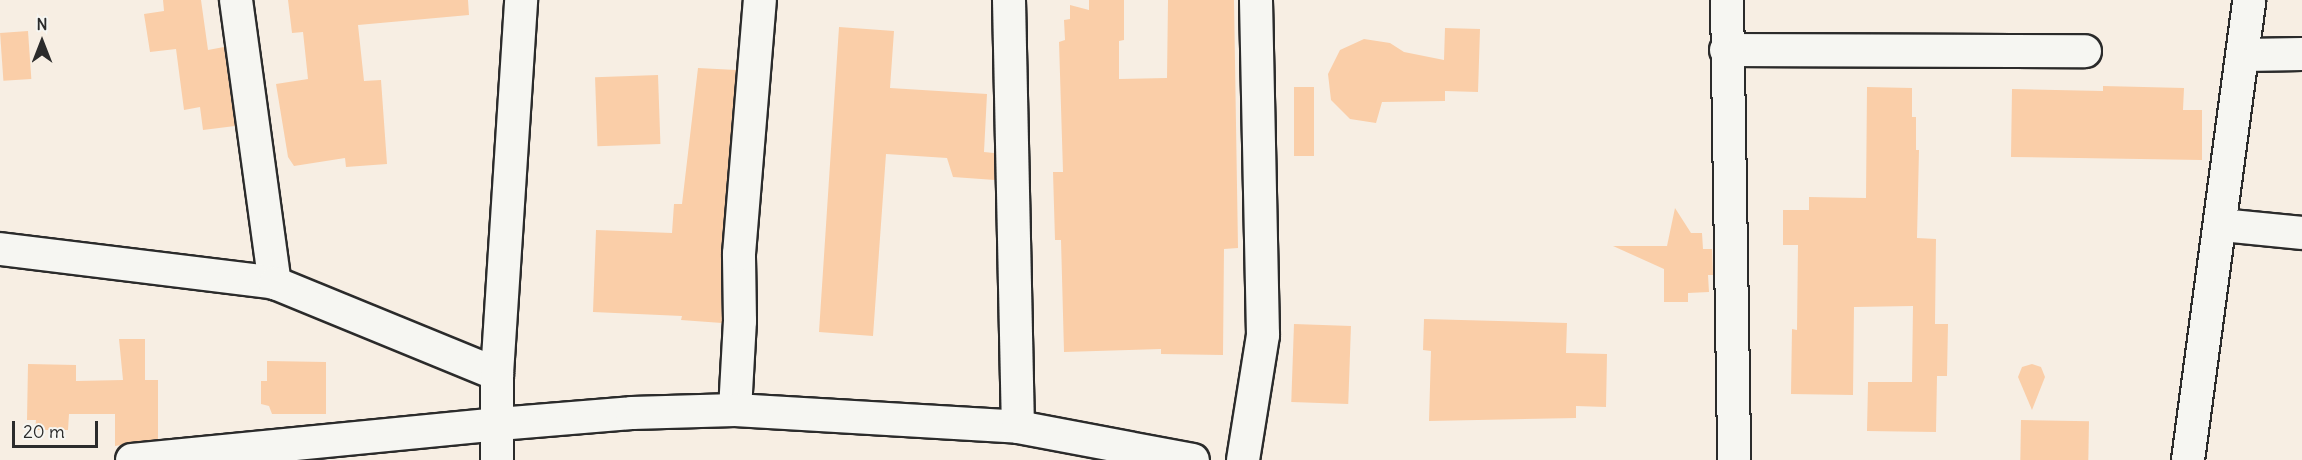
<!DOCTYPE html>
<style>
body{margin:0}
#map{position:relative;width:2302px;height:460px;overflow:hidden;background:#f7eee3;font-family:Delius,sans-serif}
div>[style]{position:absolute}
.building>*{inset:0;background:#facea8;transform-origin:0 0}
.roads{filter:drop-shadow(2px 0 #2b2b2b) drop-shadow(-2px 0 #2b2b2b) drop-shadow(0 2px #2b2b2b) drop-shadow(0 -2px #2b2b2b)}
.minor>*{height:32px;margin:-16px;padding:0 16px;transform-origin:16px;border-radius:16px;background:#f6f6f2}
span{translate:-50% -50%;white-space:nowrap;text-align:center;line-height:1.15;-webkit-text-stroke:4.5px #f6f6f2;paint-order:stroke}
.north{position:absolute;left:12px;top:12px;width:60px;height:60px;-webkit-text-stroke:4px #f6f6f2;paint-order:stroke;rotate:0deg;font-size:16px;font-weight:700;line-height:24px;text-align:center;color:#2b2b2b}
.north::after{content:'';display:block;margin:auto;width:21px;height:27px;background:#2b2b2b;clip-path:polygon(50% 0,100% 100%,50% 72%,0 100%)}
.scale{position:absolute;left:12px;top:421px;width:86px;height:27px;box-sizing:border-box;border:3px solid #2b2b2b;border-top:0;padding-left:8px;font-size:18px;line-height:21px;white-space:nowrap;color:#2b2b2b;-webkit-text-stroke:4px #f6f6f2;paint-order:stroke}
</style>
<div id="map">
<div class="building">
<div style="clip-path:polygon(163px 0,201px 0,208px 50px,224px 47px,235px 126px,203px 130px,200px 107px,184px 110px,176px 49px,150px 52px,144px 14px,164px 11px)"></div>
<div style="clip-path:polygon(288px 0,468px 0,469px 15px,358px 25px,364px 81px,381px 80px,387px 164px,346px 167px,345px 158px,294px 166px,288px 157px,276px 84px,308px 79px,303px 32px,292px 33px)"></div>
<div style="clip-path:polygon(1089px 0,1124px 0,1124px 40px,1119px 41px,1119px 79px,1167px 78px,1168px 0,1234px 0,1238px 248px,1224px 249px,1223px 355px,1161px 354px,1161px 349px,1064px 352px,1061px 240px,1055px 240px,1053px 172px,1063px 172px,1059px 42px,1065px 40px,1064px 20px,1070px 19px,1070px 5px,1089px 10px)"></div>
<div style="clip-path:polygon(839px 27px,894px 31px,890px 88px,987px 94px,984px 152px,994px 153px,995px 180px,953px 177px,947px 158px,886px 154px,873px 336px,819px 332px)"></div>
<div style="clip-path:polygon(1445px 28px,1480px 29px,1478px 92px,1445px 91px,1445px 101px,1382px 102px,1376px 123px,1350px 119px,1331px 100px,1328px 74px,1340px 50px,1364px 39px,1390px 43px,1404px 52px,1444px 60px)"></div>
<div style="left:28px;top:31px;width:48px;height:28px;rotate:86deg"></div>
<div style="clip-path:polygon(698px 68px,736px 70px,721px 253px,722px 323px,681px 320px,682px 316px,593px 312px,596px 230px,672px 233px,674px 204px,682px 204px)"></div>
<div style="left:658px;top:75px;width:69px;height:63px;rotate:88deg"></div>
<div style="clip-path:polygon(2103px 86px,2184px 88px,2183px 110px,2202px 110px,2202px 160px,2011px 157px,2012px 89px,2103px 91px)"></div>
<div style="left:1294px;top:87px;width:20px;height:69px"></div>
<div style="clip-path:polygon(1867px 87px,1912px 88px,1912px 117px,1916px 117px,1916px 150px,1919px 150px,1917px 238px,1936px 239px,1935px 324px,1948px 324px,1947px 376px,1937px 376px,1936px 432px,1867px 431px,1868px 382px,1912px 382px,1913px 306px,1854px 307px,1853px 395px,1791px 394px,1792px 329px,1797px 330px,1798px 245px,1783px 245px,1783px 210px,1809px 210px,1809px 197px,1866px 198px)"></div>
<div style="clip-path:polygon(1675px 208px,1691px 233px,1702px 233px,1703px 249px,1712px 249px,1713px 275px,1708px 275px,1709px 292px,1688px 293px,1688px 302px,1664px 302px,1664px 269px,1613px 246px,1667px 246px)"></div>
<div style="clip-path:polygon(1424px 319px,1567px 323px,1566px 353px,1607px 354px,1606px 407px,1576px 406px,1576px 418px,1429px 421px,1431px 351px,1423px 350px)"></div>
<div style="left:1294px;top:324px;width:57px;height:78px;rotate:2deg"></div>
<div style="clip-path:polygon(119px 339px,145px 339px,145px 380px,158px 380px,158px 439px,115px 446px,115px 414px,69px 414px,68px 430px,35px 430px,36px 420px,27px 420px,28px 364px,76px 365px,76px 381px,123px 380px)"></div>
<div style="clip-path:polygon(267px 361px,326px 362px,326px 414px,272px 414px,269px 406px,261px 404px,261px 381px,267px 381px)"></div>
<div style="clip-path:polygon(2032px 364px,2041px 367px,2045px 377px,2032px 410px,2018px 377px,2022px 367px)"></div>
<div style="left:2021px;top:420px;width:68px;height:40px;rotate:1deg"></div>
</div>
<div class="roads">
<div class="minor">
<div style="left:236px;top:0;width:286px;rotate:82.2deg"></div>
<div style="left:1009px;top:0;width:427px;rotate:88.8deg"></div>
<div style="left:1727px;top:0;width:460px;rotate:89.1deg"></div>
<div style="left:1726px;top:50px;width:359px;rotate:0.2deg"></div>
<div style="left:2245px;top:55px;width:57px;rotate:-1deg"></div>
<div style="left:2221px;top:225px;width:81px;rotate:5.6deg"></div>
<div style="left:0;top:249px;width:277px;rotate:7deg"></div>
<div style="left:275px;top:283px;width:240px;rotate:22.3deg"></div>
<div style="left:735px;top:410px;width:89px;rotate:-86.8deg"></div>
<div style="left:740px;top:321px;width:67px;rotate:-90.9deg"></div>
<div style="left:739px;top:254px;width:255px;rotate:-85.3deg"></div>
<div style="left:132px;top:460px;width:369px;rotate:-5.6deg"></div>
<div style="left:499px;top:424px;width:133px;rotate:-4.7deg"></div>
<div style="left:632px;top:413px;width:103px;rotate:-1.7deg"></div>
<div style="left:735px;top:410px;width:284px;rotate:3.4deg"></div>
<div style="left:1018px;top:427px;width:178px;rotate:10.7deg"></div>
<div style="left:497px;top:460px;width:86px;rotate:-90deg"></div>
<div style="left:497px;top:374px;width:375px;rotate:-86.3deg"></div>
<div style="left:1243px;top:460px;width:127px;rotate:-80.9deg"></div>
<div style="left:1263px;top:335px;width:335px;rotate:-91.2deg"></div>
<div style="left:2188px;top:460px;width:464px;rotate:-82.4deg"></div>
</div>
</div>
<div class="north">N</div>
<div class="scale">20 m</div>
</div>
